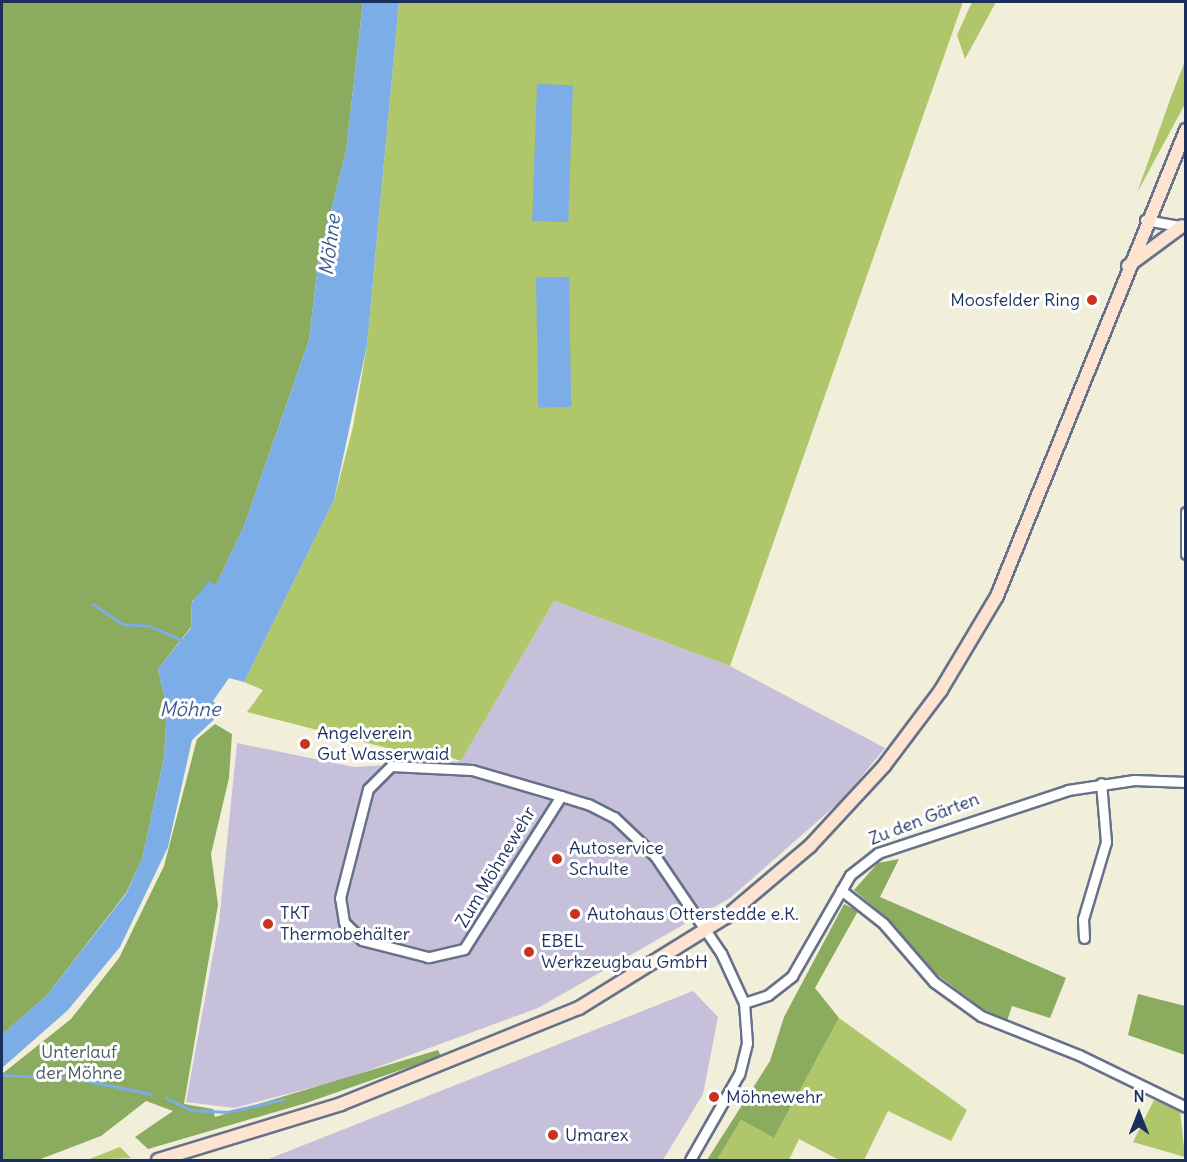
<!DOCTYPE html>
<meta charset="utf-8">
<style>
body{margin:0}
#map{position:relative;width:1187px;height:1162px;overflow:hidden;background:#f1eeda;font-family:Delius,sans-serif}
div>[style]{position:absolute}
.industrial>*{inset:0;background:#c6c0da}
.green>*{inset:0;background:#afc66b}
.forest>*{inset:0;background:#8bab5f}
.water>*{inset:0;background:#7cade7;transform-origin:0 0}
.stream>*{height:3px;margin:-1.5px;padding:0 1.5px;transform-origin:1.5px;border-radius:1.5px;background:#7cade7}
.roads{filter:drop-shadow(2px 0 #667289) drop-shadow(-2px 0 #667289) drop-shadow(0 2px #667289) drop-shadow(0 -2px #667289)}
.minor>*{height:9px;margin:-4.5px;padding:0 4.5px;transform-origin:4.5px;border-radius:4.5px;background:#fff}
.secondary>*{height:12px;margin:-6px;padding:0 6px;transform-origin:6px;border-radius:6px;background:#fde4d1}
.dots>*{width:16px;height:16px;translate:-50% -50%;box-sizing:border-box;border:3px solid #fff;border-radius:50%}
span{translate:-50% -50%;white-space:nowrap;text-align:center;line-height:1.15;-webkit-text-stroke:6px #fff;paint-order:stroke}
.poi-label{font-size:18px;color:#1b2f5e}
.right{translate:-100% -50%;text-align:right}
.left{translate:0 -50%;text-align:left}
.street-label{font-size:18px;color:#1b2f5e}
.park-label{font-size:18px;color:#475c62}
.water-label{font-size:20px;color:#3d5b8e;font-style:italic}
.frame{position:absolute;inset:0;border:3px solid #1b2f5e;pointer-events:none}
.north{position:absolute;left:1109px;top:1084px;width:60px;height:60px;-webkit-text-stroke:4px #fff;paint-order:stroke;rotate:0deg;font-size:16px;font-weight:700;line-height:24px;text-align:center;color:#1b2f5e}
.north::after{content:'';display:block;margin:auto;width:21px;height:27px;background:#1b2f5e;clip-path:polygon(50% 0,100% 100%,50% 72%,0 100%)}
</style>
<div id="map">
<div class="industrial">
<div style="clip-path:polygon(554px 601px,730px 666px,885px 748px,844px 798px,730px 898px,538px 1008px,348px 1078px,234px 1108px,186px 1102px,219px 922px,237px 743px,354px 767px,461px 761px)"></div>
<div style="clip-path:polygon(693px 991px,718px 1017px,703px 1094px,663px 1160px,266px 1160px)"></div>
</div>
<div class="green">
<div style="clip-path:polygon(399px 2px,963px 2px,730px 666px,554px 601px,461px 761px,437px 753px,434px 760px,247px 712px,263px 690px,244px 682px,334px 500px,353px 427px,367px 345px)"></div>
<div style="clip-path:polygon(972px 2px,996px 2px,965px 59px,957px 35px)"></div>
<div style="clip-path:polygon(1185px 61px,1185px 104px,1137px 193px,1171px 97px)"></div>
<div style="clip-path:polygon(839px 1018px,967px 1110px,951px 1141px,888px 1111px,864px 1160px,839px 1160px,799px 1139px,789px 1160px,717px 1160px,741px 1120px,774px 1138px)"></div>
<div style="clip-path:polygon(1154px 1100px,1180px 1110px,1185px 1157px,1133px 1142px)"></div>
<div style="clip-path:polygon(120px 1147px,131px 1158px,87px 1160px)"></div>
</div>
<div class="forest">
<div style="clip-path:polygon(2px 2px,363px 2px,346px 151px,319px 258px,309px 340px,244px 526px,216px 585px,192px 601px,191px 627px,158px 669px,167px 709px,164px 759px,142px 859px,126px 893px,48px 994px,2px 1035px)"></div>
<div style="clip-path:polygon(215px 724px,232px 734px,229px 778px,211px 854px,218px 905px,184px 1104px,213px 1109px,215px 1117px,438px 1050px,441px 1056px,306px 1103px,148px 1149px,135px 1137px,173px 1111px,146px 1101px,101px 1136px,38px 1160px,2px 1160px,2px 1074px,71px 1019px,119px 958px,164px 866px,197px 739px)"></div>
<div style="clip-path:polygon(899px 859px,880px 897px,1066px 978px,1050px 1018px,1012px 1006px,1007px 1021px,983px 1009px,931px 970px,888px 919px,854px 890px,878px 863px)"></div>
<div style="clip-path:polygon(844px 904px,858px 911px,815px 988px,839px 1018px,774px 1138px,741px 1120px,717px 1160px,707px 1160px,770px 1061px,784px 1017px)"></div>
<div style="clip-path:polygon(1138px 994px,1185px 1006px,1185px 1055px,1128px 1035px)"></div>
</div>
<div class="water">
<div style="clip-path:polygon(363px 2px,399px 2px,367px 345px,334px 500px,244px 682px,229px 678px,213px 701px,222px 712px,192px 740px,168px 847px,120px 947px,68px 1010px,2px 1068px,2px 1035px,48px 994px,126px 894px,142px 859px,164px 759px,167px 709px,158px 669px,191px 628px,192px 602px,209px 581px,216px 585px,244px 526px,309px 340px,319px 258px,346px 151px)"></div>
<div style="left:537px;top:84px;width:36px;height:137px;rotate:2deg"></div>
<div style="left:569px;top:277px;width:130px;height:33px;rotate:89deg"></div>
</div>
<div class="stream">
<div style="left:93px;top:604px;width:36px;rotate:34deg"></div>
<div style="left:123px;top:624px;width:27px;rotate:4deg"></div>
<div style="left:150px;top:626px;width:37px;rotate:24deg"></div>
<div style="left:2px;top:1075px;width:71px;rotate:2.4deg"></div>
<div style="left:73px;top:1078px;width:80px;rotate:11.6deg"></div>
<div style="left:166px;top:1098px;width:28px;rotate:26deg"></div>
<div style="left:191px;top:1110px;width:36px;rotate:3deg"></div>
<div style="left:227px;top:1112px;width:58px;rotate:-12.8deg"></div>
</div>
<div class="roads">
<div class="minor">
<div style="left:1145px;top:220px;width:39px;rotate:10deg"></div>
<div style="left:1186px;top:512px;width:42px;rotate:90deg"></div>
<div style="left:561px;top:796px;width:181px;rotate:122.4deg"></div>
<div style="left:464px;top:949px;width:37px;rotate:167deg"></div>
<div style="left:428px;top:957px;width:68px;rotate:-165.6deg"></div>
<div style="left:362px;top:940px;width:25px;rotate:-135deg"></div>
<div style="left:344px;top:922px;width:24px;rotate:-99deg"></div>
<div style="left:340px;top:898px;width:113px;rotate:-75.6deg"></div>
<div style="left:368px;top:789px;width:33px;rotate:-45deg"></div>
<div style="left:391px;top:766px;width:81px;rotate:2.8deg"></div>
<div style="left:472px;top:770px;width:93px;rotate:16.3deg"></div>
<div style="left:561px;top:796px;width:28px;rotate:17deg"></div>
<div style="left:588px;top:804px;width:29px;rotate:27deg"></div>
<div style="left:614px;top:817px;width:57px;rotate:43.6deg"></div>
<div style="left:655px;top:856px;width:117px;rotate:55.8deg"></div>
<div style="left:721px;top:953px;width:55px;rotate:65.3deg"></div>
<div style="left:744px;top:1003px;width:40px;rotate:85.7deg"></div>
<div style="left:747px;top:1043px;width:32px;rotate:104deg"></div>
<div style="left:739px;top:1074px;width:99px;rotate:119.7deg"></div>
<div style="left:841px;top:890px;width:53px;rotate:38.2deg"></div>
<div style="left:883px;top:923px;width:78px;rotate:49.2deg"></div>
<div style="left:934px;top:982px;width:58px;rotate:35.9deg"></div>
<div style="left:981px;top:1016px;width:105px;rotate:21.7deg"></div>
<div style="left:1079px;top:1055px;width:119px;rotate:25.9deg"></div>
<div style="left:1084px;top:938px;width:19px;rotate:-93deg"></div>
<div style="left:1083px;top:919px;width:80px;rotate:-73.4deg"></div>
<div style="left:1106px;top:842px;width:59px;rotate:-94.8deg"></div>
<div style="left:744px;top:1003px;width:25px;rotate:-18deg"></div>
<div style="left:768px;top:995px;width:31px;rotate:-38deg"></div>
<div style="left:792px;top:976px;width:116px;rotate:-60.1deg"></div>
<div style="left:850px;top:875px;width:36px;rotate:-38deg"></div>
<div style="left:878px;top:853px;width:200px;rotate:-18.3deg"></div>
<div style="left:1068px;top:790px;width:67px;rotate:-8.6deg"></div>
<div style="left:1134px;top:780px;width:52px;rotate:2.2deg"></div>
</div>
<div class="secondary">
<div style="left:1128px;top:266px;width:67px;rotate:-36.5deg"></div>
<div style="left:158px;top:1160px;width:191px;rotate:-17deg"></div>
<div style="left:341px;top:1104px;width:257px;rotate:-22deg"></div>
<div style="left:579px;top:1008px;width:173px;rotate:-31.8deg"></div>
<div style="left:726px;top:917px;width:110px;rotate:-40.2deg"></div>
<div style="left:810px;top:846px;width:109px;rotate:-47.2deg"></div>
<div style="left:884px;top:766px;width:95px;rotate:-53.1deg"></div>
<div style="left:941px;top:690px;width:109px;rotate:-59.2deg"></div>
<div style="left:997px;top:596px;width:503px;rotate:-67.92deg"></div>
</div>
</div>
<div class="dots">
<div style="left:1092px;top:300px;background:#c8321e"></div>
<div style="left:305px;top:744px;background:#c8321e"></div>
<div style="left:557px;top:859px;background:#c8321e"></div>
<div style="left:575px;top:914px;background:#c8321e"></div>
<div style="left:268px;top:924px;background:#c8321e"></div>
<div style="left:529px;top:952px;background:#c8321e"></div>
<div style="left:714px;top:1097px;background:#c8321e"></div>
<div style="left:553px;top:1135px;background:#c8321e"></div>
</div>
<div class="poi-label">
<span class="right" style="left:1080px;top:300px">Moosfelder Ring</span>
<span class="left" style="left:317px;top:744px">Angelverein<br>Gut Wasserwaid</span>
<span class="left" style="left:569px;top:859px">Autoservice<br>Schulte</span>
<span class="left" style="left:280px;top:924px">TKT<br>Thermobehälter</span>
<span class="left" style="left:587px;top:914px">Autohaus Otterstedde e.K.</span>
<span class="left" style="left:541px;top:952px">EBEL<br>Werkzeugbau GmbH</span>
<span class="left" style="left:726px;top:1097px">Möhnewehr</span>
<span class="left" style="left:565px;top:1135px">Umarex</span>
</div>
<div class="street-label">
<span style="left:924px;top:819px;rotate:-21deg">Zu den Gärten</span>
<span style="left:496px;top:867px;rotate:-59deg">Zum Möhnewehr</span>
</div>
<div class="park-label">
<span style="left:79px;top:1063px">Unterlauf<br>der Möhne</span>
</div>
<div class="water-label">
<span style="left:329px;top:245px;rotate:-83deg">Möhne</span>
<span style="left:190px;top:708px">Möhne</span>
</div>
<div class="frame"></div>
<div class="north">N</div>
</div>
